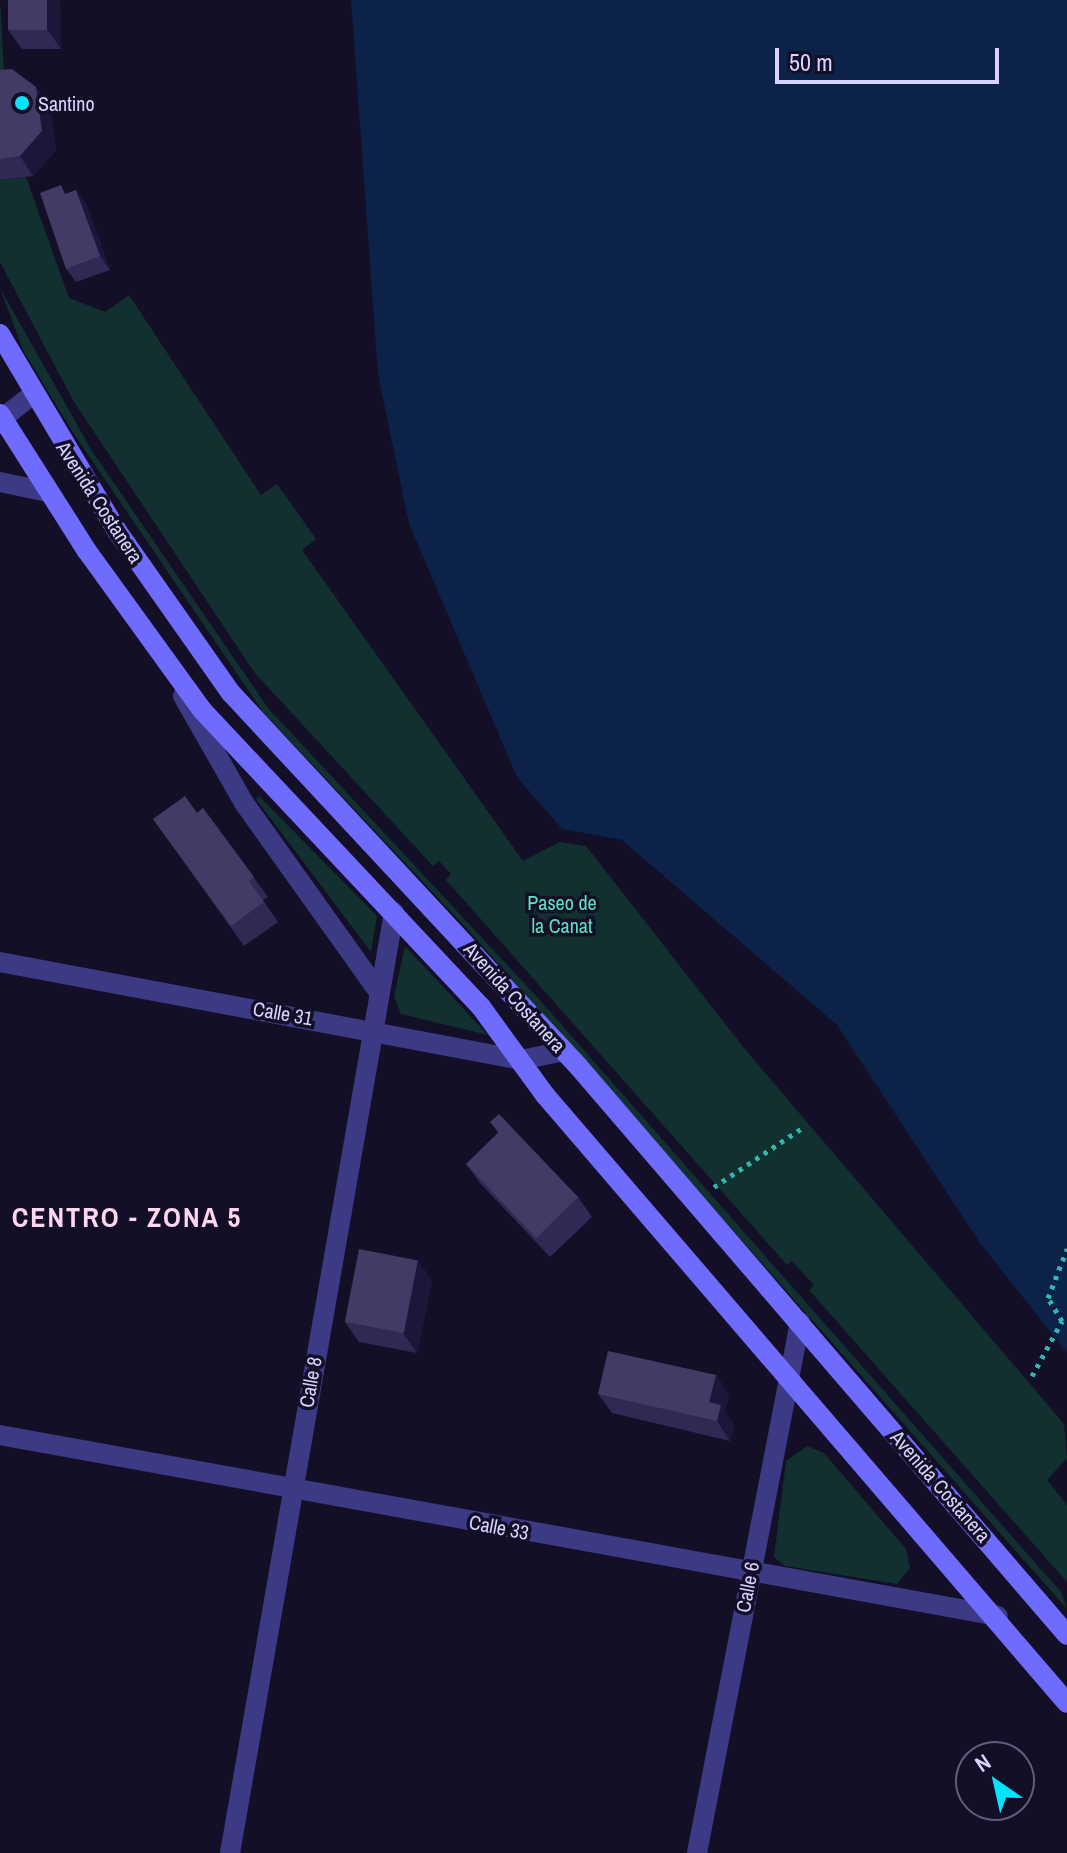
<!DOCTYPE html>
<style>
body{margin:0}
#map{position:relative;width:1067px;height:1853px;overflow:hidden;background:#130f26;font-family:"Archivo Narrow",sans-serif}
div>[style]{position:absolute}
.green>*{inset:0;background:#12302f}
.water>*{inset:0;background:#0c2248}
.path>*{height:5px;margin-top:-2.5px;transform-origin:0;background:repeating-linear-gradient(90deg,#2fb8b0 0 4px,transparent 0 10px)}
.street>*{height:20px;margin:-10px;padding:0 10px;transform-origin:10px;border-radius:10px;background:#3d3a85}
.secondary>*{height:20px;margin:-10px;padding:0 10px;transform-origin:10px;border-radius:10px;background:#6f6bff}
.wall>*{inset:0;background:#312854}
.shaded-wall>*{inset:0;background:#1d163a}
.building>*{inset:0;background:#433a66;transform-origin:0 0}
.dots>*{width:22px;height:22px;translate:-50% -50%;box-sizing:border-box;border:4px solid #130f26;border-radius:50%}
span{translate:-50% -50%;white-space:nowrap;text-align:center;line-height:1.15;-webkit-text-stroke:7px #130f26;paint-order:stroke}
.poi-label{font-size:20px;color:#d9d4ff}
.left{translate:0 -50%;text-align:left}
.street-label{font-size:20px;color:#d9d4ff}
.park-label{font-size:20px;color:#5fe0c0}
.district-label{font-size:28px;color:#ffd6f0;font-weight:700;letter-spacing:2px}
.north{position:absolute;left:955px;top:1741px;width:80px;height:80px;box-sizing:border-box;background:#130f26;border:2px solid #625e7d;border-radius:50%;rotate:326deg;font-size:22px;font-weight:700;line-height:32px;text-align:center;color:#d9d4ff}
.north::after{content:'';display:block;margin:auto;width:28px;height:36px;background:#00e5ff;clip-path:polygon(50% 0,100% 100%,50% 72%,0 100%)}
.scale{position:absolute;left:775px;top:48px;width:224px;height:36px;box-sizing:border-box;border:4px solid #d9d4ff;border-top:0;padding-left:10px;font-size:24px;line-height:28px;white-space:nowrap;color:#d9d4ff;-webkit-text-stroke:6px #130f26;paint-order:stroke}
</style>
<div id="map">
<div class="green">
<div style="clip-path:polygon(0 0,5px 90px,0 91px)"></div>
<div style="clip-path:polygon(26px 177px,69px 298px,105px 312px,129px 295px,261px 495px,277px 484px,316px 539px,302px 550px,523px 861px,560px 842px,586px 846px,744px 1048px,1064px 1424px,1067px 1458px,1047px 1480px,1067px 1505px,1067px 1582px,809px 1290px,814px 1285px,792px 1261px,787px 1265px,446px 880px,451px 874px,439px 861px,433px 866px,254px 672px,74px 402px,0 262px,0 180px)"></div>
<div style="clip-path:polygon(0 288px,92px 451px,268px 708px,538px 998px,1061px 1592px,1067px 1609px,469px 931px,263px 712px,72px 431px,24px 352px)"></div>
<div style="clip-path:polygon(259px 796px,377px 916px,371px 952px,256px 799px)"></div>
<div style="clip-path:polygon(405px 946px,488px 1035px,401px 1014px,394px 996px)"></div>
<div style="clip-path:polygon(807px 1446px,824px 1453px,906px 1549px,910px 1568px,897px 1584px,785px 1566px,774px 1557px,786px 1461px)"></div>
</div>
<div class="water">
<div style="clip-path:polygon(351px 0,1067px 0,1067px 1353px,980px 1243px,837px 1025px,622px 840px,562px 829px,517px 777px,409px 524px,378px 374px)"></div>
</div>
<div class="path">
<div style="left:714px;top:1187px;width:106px;rotate:-33.8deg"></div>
<div style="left:1032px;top:1376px;width:63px;rotate:-61.4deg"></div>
<div style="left:1062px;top:1321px;width:27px;rotate:-121deg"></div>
<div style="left:1048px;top:1298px;width:53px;rotate:-68.8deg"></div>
</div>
<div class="street">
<div style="left:0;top:420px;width:41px;rotate:-38deg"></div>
<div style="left:0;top:482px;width:49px;rotate:11.8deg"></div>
<div style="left:183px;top:696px;width:123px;rotate:60.3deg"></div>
<div style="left:244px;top:803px;width:232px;rotate:54.5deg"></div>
<div style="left:0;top:962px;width:530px;rotate:10.65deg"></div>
<div style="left:521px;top:1060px;width:44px;rotate:-11.8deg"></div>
<div style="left:0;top:1435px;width:1014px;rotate:10.28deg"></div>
<div style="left:230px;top:1853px;width:955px;rotate:-80.11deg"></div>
<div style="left:697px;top:1853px;width:541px;rotate:-79.02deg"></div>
</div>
<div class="secondary">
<div style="left:0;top:334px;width:229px;rotate:59.3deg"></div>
<div style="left:117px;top:531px;width:198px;rotate:54.9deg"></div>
<div style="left:231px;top:693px;width:509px;rotate:47.07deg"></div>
<div style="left:578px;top:1066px;width:750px;rotate:49.32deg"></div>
<div style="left:0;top:414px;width:162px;rotate:57.6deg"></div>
<div style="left:87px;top:551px;width:196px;rotate:54.1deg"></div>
<div style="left:202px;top:710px;width:407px;rotate:46.8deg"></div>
<div style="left:481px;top:1007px;width:109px;rotate:54deg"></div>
<div style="left:545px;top:1095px;width:801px;rotate:49.35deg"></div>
</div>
<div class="wall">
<div style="clip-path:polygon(60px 0,61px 49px,22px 49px,8px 30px)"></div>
<div style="clip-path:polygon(0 70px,36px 87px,50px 107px,56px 150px,33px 176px,0 180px)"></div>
<div style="clip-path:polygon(67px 193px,86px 203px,110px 270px,76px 282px,66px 269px)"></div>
<div style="clip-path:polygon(203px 808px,268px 897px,263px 900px,278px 922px,244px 946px,153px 819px,197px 813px)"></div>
<div style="clip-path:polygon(490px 1122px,578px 1197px,592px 1217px,550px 1257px,480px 1183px,466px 1164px,498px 1133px)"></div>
<div style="clip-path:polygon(432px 1280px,417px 1353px,359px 1342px,345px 1322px)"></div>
<div style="clip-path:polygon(716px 1375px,729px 1395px,725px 1412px,734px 1425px,730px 1441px,612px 1413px,598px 1394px)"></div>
</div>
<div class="shaded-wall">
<div style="clip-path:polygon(47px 0,60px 0,61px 49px,47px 29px)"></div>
<div style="clip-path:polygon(36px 87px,50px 107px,56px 150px,33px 176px,20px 156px)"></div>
<div style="clip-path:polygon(76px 190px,86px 203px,110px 270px,100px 256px)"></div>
<div style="clip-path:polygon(418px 1260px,432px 1280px,417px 1353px,403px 1333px)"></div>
<div style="clip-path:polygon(716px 1375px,729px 1395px,725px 1412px,734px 1425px,730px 1441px,717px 1421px,709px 1402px)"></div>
</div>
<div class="building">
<div style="left:8px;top:0;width:39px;height:30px"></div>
<div style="clip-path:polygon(12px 69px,36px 87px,42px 131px,20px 156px,0 159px,0 70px)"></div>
<div style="clip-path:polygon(61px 185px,65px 194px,76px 190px,100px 256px,66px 269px,40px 193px)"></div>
<div style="clip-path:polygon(185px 796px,197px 813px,203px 808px,254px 877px,249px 881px,264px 902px,231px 926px,153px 819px)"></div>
<div style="clip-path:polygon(499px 1114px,578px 1197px,536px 1238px,466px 1164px,499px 1132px,490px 1122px)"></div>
<div style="left:359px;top:1249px;width:60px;height:74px;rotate:11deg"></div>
<div style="clip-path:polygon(608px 1351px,716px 1375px,709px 1402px,721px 1405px,717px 1421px,598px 1394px)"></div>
</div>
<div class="dots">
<div style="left:22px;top:103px;background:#00e5ff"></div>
</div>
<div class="poi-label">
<span class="left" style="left:38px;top:103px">Santino</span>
</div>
<div class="street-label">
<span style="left:100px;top:502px;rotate:57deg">Avenida Costanera</span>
<span style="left:515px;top:997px;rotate:48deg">Avenida Costanera</span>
<span style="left:283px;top:1013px;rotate:10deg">Calle 31</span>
<span style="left:310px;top:1382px;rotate:-80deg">Calle 8</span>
<span style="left:941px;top:1486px;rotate:49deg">Avenida Costanera</span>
<span style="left:499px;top:1527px;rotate:11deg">Calle 33</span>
<span style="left:747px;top:1587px;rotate:-79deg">Calle 6</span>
</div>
<div class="park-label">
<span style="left:562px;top:914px">Paseo de<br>la Canat</span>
</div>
<div class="district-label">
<span style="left:127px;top:1217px">CENTRO - ZONA 5</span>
</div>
<div class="north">N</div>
<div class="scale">50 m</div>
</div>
